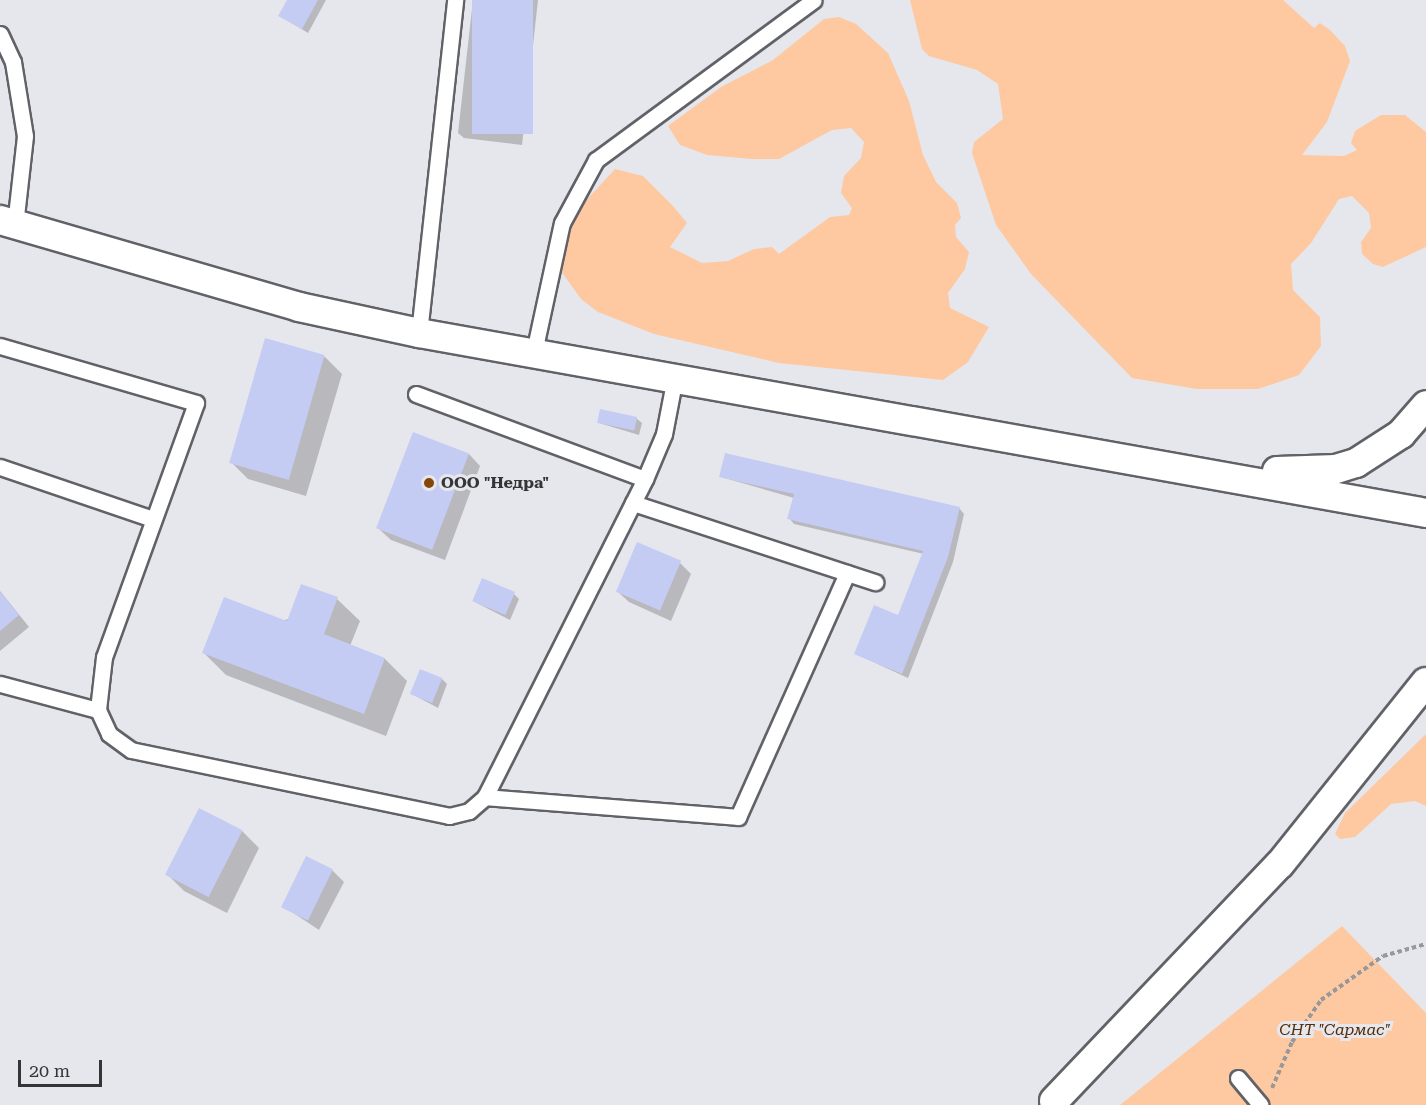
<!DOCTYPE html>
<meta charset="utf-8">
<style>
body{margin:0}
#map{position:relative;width:1426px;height:1105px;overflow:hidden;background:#e6e7ed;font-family:"Roboto Serif",serif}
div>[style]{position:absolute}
.green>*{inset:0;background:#fec8a1}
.shadow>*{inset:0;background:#0003}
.building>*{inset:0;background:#c5ccf3;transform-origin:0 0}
.path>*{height:4px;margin-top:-2px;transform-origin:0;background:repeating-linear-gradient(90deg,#97989c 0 4.5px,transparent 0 7.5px)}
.roads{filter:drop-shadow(2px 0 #616267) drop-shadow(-2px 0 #616267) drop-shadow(0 2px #616267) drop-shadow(0 -2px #616267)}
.lane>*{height:15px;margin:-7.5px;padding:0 7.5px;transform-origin:7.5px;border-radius:7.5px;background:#fff}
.street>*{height:28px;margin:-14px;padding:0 14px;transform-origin:14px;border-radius:14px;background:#fff}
.dots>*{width:16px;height:16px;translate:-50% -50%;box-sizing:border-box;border:3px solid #e6e7ed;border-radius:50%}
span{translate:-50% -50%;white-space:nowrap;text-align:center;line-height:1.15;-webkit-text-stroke:6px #e6e7ed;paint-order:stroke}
.poi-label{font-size:16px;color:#343537;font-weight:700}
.left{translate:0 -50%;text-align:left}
.park-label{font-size:16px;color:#532c09;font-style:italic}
.scale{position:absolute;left:18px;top:1060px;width:84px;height:27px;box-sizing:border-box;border:3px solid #343537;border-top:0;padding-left:8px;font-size:18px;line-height:21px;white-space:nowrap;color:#343537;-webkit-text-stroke:4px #e6e7ed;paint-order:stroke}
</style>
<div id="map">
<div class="green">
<div style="clip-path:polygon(910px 0,1283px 0,1314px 28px,1320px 23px,1330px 30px,1345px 46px,1350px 61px,1327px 122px,1302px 155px,1344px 156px,1357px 150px,1351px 143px,1355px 131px,1381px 115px,1405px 115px,1426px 132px,1426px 247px,1383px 267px,1373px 264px,1362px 254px,1361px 242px,1371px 228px,1369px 213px,1352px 196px,1339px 199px,1311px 243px,1291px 264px,1293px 290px,1320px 317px,1321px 346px,1299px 375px,1258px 389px,1197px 389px,1132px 378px,1031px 274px,996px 225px,972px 153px,974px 142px,1003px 119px,998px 84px,977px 70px,929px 56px,922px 49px)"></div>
<div style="clip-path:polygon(839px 17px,856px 24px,888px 53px,909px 101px,923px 155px,936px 182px,957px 203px,961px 218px,955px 225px,956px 237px,969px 252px,965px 269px,948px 293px,950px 308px,989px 327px,968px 362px,943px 380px,779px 363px,654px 334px,598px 312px,581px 299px,561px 271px,564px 244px,581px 206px,615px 169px,643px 176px,673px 206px,687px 223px,670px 247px,702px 263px,728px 261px,754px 249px,772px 247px,779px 254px,830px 217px,849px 215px,852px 208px,841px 193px,844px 176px,861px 158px,864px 142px,851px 128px,832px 130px,779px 159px,752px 159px,707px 155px,680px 145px,668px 126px,721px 87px,773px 60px,824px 19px)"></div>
<div style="clip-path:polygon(1426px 734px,1426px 806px,1415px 801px,1391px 804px,1355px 837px,1340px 839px,1335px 834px,1345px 813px)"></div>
<div style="clip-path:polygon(1342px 926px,1426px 1013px,1426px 1105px,1120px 1105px)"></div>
</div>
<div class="shadow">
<div style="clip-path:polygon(289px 0,326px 0,308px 33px,280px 16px)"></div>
<div style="clip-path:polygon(473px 0,538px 0,522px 145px,464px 138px,458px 133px)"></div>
<div style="clip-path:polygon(266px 340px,325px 357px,342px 374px,306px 496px,248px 479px,231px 462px)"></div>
<div style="clip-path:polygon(636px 418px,642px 423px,639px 435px,599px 423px)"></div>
<div style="clip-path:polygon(414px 434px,469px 454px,480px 466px,445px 560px,391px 540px,379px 529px)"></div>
<div style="clip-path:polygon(721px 477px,959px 508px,964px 514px,953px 562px,908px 678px,856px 654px,899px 617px,924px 554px,794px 524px,789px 518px,794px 498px)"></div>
<div style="clip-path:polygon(680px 563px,691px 574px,671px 621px,629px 602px,617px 591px)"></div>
<div style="clip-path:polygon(0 591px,29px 627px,0 651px)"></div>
<div style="clip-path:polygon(514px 594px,519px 599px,510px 620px,473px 601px)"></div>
<div style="clip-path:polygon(337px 599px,360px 621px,350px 646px,385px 659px,407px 681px,386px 736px,226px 675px,204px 653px)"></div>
<div style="clip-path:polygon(442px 679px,447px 684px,438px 708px,412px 694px)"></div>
<div style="clip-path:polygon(242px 831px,259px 848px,227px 913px,184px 891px,167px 874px)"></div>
<div style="clip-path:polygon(332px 870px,344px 882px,319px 930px,283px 906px)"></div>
</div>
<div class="building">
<div style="clip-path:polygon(287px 0,318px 0,302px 29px,278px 16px)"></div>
<div style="left:472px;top:0;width:61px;height:134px"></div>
<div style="left:265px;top:338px;width:62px;height:130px;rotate:16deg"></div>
<div style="left:600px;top:409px;width:38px;height:14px;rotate:12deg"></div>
<div style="left:413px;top:432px;width:60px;height:103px;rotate:21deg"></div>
<div style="clip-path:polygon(725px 453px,960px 507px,948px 557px,902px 674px,854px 654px,874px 605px,898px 615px,923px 551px,787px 519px,794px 494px,719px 477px)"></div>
<div style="left:637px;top:542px;width:48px;height:54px;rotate:23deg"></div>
<div style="left:482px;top:578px;width:36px;height:25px;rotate:23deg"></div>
<div style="clip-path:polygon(301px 584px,338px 597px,324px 634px,385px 658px,364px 714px,202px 653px,224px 597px,287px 621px)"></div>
<div style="clip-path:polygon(0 592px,19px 615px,0 631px)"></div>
<div style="left:420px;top:669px;width:24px;height:27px;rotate:22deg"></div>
<div style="left:199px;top:808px;width:49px;height:75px;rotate:27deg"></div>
<div style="left:306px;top:856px;width:30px;height:57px;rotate:26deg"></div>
</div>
<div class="path">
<div style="left:1272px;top:1088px;width:50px;rotate:-66.5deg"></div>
<div style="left:1292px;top:1042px;width:51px;rotate:-55.4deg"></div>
<div style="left:1321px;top:1000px;width:76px;rotate:-35.4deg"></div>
<div style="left:1383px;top:956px;width:45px;rotate:-15.6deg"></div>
</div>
<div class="roads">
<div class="lane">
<div style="left:0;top:34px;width:31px;rotate:65deg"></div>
<div style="left:13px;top:62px;width:75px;rotate:80.8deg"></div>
<div style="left:25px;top:136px;width:90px;rotate:96.4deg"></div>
<div style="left:419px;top:333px;width:335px;rotate:-83.8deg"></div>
<div style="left:0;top:346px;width:204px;rotate:16.2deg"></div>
<div style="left:196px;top:403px;width:270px;rotate:109.9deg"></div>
<div style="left:104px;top:657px;width:53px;rotate:96.5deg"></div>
<div style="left:98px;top:710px;width:26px;rotate:65deg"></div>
<div style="left:109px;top:734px;width:27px;rotate:36deg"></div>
<div style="left:131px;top:750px;width:325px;rotate:11.7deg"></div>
<div style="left:449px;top:816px;width:21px;rotate:-14deg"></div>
<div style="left:469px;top:811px;width:21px;rotate:-41deg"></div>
<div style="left:485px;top:797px;width:356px;rotate:-63.3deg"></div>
<div style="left:534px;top:352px;width:132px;rotate:-77.8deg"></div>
<div style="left:562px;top:223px;width:72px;rotate:-61.6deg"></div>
<div style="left:596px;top:160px;width:270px;rotate:-36.3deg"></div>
<div style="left:416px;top:394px;width:244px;rotate:20.4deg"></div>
<div style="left:645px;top:479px;width:49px;rotate:-67.1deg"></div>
<div style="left:664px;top:434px;width:58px;rotate:-79.1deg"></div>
<div style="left:0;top:467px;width:162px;rotate:18.8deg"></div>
<div style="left:633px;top:503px;width:255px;rotate:18.1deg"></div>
<div style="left:0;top:684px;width:101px;rotate:14.9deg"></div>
<div style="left:485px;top:797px;width:254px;rotate:4.5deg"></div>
<div style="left:738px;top:817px;width:267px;rotate:-65.9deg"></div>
<div style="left:1238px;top:1078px;width:35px;rotate:50deg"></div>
</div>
<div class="street">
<div style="left:0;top:220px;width:311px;rotate:16.2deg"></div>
<div style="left:299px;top:307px;width:123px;rotate:12.2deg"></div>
<div style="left:419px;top:333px;width:1023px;rotate:10.13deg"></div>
<div style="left:1277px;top:471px;width:59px;rotate:-1.9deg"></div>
<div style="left:1336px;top:469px;width:21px;rotate:-17deg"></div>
<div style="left:1356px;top:463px;width:54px;rotate:-32.8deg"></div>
<div style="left:1401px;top:434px;width:38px;rotate:-49deg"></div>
<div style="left:1054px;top:1101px;width:327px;rotate:-46.4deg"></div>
<div style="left:1280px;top:864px;width:233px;rotate:-51.3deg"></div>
</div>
</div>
<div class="dots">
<div style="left:429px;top:483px;background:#854708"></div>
</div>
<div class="poi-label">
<span class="left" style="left:441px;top:483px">ООО "Недра"</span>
</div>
<div class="park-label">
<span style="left:1335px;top:1030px">СНТ "Сармас"</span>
</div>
<div class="scale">20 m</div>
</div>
